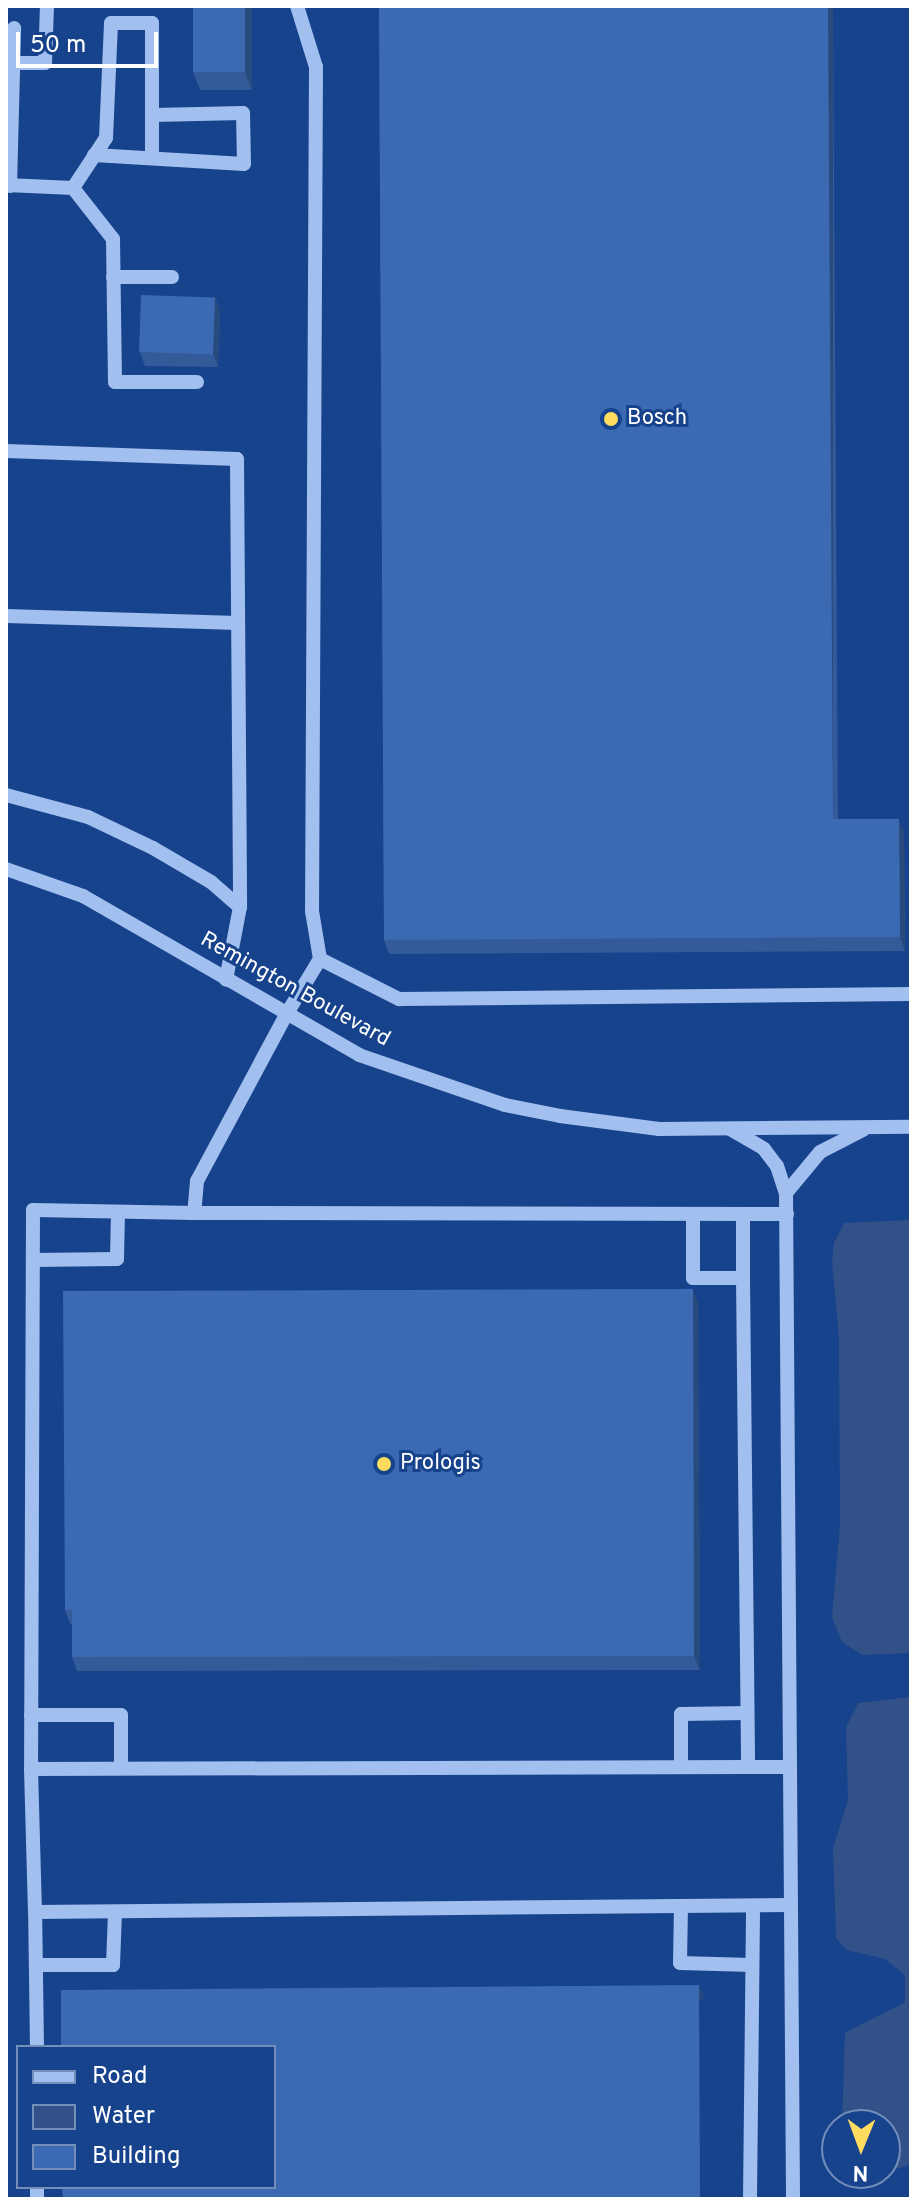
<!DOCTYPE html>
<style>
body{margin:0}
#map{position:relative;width:917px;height:2205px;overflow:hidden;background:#17428c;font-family:Overpass,sans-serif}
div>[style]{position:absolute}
.water>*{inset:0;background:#325188}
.minor>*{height:14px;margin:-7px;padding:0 7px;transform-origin:7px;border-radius:7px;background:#a1bfef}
.wall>*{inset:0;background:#335a99}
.shaded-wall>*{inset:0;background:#294a7d;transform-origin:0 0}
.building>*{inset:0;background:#3b69b2;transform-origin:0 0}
.dots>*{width:22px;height:22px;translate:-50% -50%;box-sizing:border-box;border:4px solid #17428c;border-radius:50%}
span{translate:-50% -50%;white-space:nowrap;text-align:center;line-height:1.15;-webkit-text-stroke:6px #17428c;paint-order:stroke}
.poi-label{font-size:22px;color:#fff}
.left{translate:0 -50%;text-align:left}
.street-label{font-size:22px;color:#fff}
.frame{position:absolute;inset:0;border:8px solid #fff;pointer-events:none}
.legend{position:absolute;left:16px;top:2045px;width:260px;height:144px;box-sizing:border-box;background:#17428c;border:2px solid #748eba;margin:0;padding:10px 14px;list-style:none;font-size:24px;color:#fff}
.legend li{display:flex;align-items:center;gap:16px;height:40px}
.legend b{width:40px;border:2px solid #748eba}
.north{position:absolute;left:821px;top:2109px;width:80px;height:80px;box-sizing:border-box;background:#17428c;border:2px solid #748eba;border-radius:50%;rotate:181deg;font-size:22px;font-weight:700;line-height:32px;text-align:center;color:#fff}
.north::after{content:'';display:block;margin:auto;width:28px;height:36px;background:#ffdb5e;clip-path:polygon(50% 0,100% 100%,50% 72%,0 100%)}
.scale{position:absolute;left:16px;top:32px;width:142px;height:36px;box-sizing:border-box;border:4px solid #fff;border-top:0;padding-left:10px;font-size:24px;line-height:28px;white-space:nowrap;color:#fff;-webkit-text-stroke:6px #17428c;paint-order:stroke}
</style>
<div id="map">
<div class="water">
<div style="clip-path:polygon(911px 1220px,911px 1653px,862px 1655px,842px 1642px,832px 1617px,840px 1525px,839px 1339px,832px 1261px,834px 1243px,844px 1223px)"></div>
<div style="clip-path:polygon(911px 1697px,911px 2164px,868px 2179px,858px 2173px,885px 2173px,885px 2125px,842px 2125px,845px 2033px,905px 2002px,905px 1975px,885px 1959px,846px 1950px,836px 1938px,833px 1848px,848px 1800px,846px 1727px,858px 1703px)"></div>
</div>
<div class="minor">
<div style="left:297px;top:6px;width:64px;rotate:72.7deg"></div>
<div style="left:316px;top:67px;width:844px;rotate:90.27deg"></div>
<div style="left:312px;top:911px;width:49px;rotate:80.5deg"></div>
<div style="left:320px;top:959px;width:66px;rotate:121.3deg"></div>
<div style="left:286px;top:1015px;width:188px;rotate:118.2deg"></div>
<div style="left:197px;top:1181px;width:32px;rotate:95deg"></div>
<div style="left:194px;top:1213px;width:593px;rotate:0.1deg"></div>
<div style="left:13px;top:63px;width:32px"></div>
<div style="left:45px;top:63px;width:57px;rotate:-88deg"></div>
<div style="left:94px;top:155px;width:150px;rotate:3.4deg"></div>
<div style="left:244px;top:164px;width:51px;rotate:-91.1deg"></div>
<div style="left:243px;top:113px;width:90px;rotate:178.7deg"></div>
<div style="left:6px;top:185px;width:67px;rotate:2.6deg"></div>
<div style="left:10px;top:186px;width:158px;rotate:-88.5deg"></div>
<div style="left:73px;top:188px;width:60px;rotate:-56.6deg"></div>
<div style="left:106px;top:138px;width:115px;rotate:-87.5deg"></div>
<div style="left:111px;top:23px;width:41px"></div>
<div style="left:152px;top:23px;width:135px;rotate:90deg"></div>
<div style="left:73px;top:188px;width:65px;rotate:51.9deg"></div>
<div style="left:113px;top:239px;width:143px;rotate:89.2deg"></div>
<div style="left:115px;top:382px;width:82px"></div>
<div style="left:113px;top:277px;width:59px"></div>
<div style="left:6px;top:451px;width:231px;rotate:2deg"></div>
<div style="left:237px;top:459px;width:448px;rotate:89.6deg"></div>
<div style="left:240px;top:907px;width:74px;rotate:100.9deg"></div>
<div style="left:6px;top:616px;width:232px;rotate:1.7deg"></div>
<div style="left:6px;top:795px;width:85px;rotate:15deg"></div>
<div style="left:88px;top:817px;width:72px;rotate:25.5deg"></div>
<div style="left:153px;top:848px;width:67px;rotate:30.4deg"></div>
<div style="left:211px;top:882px;width:38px;rotate:41deg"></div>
<div style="left:6px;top:869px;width:82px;rotate:19.3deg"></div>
<div style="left:83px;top:896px;width:319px;rotate:29.9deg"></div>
<div style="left:359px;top:1055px;width:154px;rotate:18.9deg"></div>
<div style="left:505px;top:1105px;width:56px;rotate:11.3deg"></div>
<div style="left:560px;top:1116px;width:100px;rotate:7.5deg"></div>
<div style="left:659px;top:1129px;width:252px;rotate:-0.5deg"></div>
<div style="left:320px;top:959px;width:89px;rotate:26.9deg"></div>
<div style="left:399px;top:999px;width:512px;rotate:-0.56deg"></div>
<div style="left:730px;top:1129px;width:39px;rotate:30deg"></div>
<div style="left:764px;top:1149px;width:21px;rotate:53deg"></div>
<div style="left:777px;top:1166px;width:28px;rotate:72deg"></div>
<div style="left:786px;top:1193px;width:1006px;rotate:89.6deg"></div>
<div style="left:786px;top:1193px;width:53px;rotate:-50.3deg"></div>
<div style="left:820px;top:1152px;width:48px;rotate:-27.1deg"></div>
<div style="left:194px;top:1213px;width:161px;rotate:-178.9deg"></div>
<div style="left:33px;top:1210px;width:559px;rotate:90.2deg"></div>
<div style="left:31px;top:1769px;width:717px;rotate:-0.16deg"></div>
<div style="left:693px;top:1214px;width:64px;rotate:90deg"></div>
<div style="left:693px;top:1278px;width:50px"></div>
<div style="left:743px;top:1278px;width:64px;rotate:-90deg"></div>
<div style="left:33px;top:1260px;width:84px;rotate:-0.7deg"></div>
<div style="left:117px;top:1259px;width:47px;rotate:-88.8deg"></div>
<div style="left:743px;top:1278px;width:489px;rotate:89.4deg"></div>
<div style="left:748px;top:1767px;width:42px"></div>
<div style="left:31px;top:1715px;width:90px"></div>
<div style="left:121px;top:1715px;width:53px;rotate:90deg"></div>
<div style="left:681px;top:1767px;width:53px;rotate:-90deg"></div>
<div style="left:681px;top:1714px;width:66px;rotate:-0.9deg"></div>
<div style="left:31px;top:1769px;width:143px;rotate:88.4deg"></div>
<div style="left:681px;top:1906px;width:57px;rotate:91deg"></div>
<div style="left:680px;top:1963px;width:72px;rotate:1.6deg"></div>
<div style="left:37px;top:1965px;width:76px"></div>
<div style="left:113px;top:1965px;width:53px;rotate:-87.8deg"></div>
<div style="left:37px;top:2047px;width:135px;rotate:-90.8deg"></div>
<div style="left:35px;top:1912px;width:755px;rotate:-0.53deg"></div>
<div style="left:37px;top:2199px;width:12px;rotate:-90deg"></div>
<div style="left:750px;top:2199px;width:293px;rotate:-89.4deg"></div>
</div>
<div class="wall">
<div style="clip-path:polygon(252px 6px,252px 90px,200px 90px,193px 72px)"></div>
<div style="clip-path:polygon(379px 6px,833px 6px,838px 819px,904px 833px,905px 951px,389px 954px,384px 940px)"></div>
<div style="clip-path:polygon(215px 297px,220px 311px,218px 367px,145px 366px,140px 352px)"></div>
<div style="clip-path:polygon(698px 1303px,700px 1670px,77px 1671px,72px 1657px,72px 1624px,70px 1624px,65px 1610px)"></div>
</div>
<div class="shaded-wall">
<div style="clip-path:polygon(245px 6px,252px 6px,252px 90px,245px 72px)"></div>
<div style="left:828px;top:6px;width:5px;height:813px"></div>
<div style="clip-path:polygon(215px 297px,220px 311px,218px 367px,213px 353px)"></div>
<div style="clip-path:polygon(899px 819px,904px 833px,905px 951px,900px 937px)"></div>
<div style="clip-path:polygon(693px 1289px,698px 1303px,700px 1670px,694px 1656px)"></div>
<div style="left:699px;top:1985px;width:15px;height:214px;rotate:70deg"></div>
</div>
<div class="building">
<div style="left:193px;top:6px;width:52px;height:66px"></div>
<div style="clip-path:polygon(379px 6px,828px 6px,833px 819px,899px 819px,900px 937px,384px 940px)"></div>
<div style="left:141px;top:295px;width:74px;height:57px;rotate:2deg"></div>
<div style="clip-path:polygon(693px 1289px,694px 1656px,72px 1657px,72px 1610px,65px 1610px,63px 1291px)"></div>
<div style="clip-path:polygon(699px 1985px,700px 2199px,63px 2199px,62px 2187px,274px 2187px,274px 2047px,61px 2047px,61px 1990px)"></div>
</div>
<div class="dots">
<div style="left:611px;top:419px;background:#ffdb5e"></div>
<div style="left:384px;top:1464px;background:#ffdb5e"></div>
</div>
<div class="poi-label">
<span class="left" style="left:627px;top:419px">Bosch</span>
<span class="left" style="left:400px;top:1464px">Prologis</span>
</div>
<div class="street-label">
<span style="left:295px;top:990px;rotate:29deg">Remington Boulevard</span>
</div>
<div class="frame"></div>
<ul class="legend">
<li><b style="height:10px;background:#a1bfef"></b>Road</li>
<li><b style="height:22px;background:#325188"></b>Water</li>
<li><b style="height:22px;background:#3b69b2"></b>Building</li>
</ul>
<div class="north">N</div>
<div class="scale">50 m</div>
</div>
